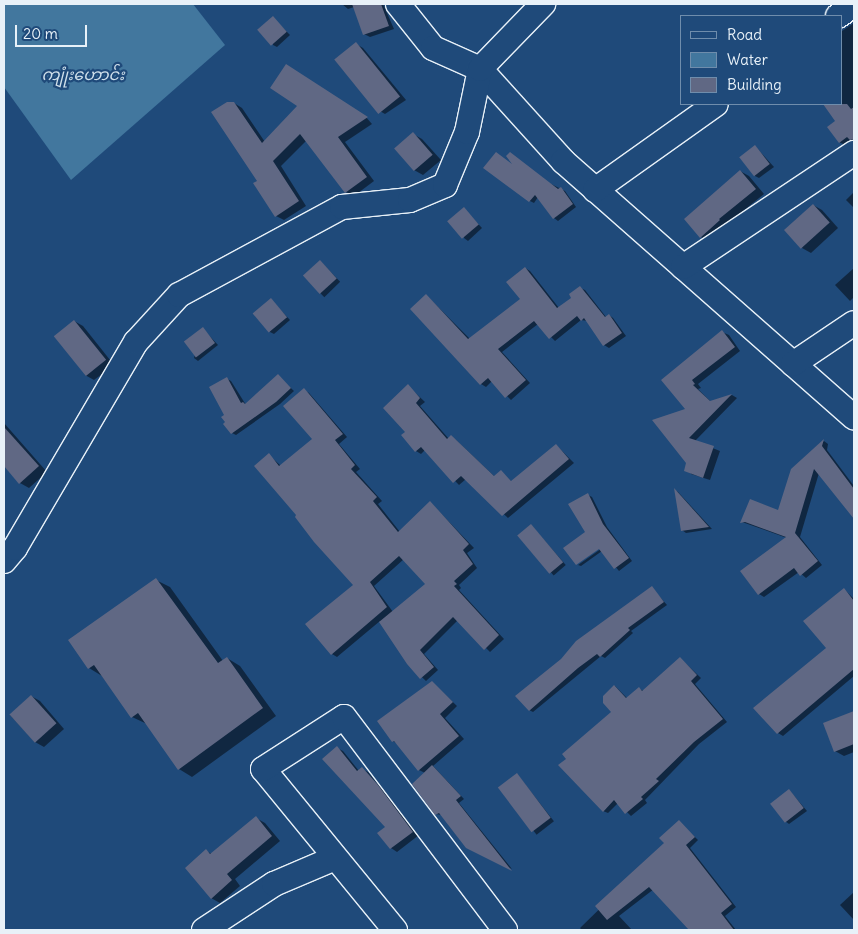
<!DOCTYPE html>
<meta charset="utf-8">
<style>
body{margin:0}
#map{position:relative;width:858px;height:934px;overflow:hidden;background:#1f4a7a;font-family:Delius,"Noto Sans Myanmar",sans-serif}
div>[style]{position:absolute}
.water>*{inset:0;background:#42779e}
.shadow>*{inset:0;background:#0007;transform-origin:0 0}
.building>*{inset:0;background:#606884;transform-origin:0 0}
.roads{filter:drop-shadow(1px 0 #e8f1f8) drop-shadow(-1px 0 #e8f1f8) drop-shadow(0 1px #e8f1f8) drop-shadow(0 -1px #e8f1f8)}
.minor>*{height:24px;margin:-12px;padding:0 12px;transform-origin:12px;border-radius:12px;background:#1f4a7a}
span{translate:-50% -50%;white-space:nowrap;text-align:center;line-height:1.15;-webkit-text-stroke:4.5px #1f4a7a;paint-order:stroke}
.water-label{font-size:16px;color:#cfdfea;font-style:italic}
.frame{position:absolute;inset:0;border:5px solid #e8f1f8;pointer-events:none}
.legend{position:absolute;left:680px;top:15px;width:162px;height:90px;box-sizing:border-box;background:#1f4a7a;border:1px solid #6f8dac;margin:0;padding:6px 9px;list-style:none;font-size:15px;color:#e8f1f8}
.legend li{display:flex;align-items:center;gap:10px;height:25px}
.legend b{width:25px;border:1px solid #6f8dac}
.scale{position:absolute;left:15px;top:25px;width:72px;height:22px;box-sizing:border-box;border:2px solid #e8f1f8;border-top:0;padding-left:6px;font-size:15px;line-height:18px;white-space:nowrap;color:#e8f1f8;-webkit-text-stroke:4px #1f4a7a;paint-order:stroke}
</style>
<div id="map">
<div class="water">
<div style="clip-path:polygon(4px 4px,193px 4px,225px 45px,71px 180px,4px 87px)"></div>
</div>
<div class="shadow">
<div style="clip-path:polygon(342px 4px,383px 4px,394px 29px,370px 37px,364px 34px,354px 7px,348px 9px)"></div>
<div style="clip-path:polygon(273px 18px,290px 35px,277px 47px,273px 45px)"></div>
<div style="clip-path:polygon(854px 23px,854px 139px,845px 145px,839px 142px,837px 121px,825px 105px,842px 104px,842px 31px)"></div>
<div style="clip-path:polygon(356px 44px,363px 48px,406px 100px,385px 114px,378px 110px)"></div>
<div style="clip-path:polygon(234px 103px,242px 108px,265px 142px,299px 106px,365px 116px,372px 124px,345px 142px,374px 181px,354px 196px,346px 192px,307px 140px,281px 166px,306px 206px,284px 220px,276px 216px,259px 182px)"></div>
<div style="clip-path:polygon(413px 134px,422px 139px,441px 160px,423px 175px,414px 170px)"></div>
<div style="clip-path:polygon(755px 146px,774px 167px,759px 178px,755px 176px)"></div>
<div style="clip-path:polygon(515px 166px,565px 191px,576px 207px,558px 221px,554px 218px,538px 197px,534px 203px,530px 201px)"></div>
<div style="clip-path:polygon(740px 171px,749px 176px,764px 194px,727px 224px,710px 242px,701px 237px)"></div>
<div style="clip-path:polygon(854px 192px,854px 208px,846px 200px)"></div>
<div style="clip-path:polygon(813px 205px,822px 210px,838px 228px,811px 253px,802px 248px)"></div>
<div style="clip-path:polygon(464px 209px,482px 228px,468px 241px,464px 238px)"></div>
<div style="left:320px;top:261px;width:29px;height:22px;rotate:46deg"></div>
<div style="clip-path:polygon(525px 268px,530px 271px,559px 308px,573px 298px,580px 288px,585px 290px,606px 317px,609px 315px,613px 318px,626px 336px,609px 348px,604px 345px,588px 321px,581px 320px,555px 341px,538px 324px,502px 352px,530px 383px,511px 400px,492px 381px,486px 387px,481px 384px,411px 309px,426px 295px,470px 339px,521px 299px)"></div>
<div style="clip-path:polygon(854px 268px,854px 297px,850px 301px,835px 285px)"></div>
<div style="clip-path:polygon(271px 300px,290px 320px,274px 334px,270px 332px)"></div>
<div style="clip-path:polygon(74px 321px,83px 326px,114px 365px,94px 380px,85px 375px)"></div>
<div style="clip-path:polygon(203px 329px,218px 345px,198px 361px,194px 358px)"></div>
<div style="clip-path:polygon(722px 332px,729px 335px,740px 351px,698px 384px,701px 388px,698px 389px,711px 402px,732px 395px,737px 398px,695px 441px,720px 451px,710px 480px,691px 474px,688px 463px,687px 410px,663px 380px)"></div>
<div style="clip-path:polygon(278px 376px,294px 391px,280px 404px,236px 435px,232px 433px,225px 415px,227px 379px,231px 381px,246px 405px)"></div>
<div style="clip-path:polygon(408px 386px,425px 402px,420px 406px,449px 439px,451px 437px,456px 440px,495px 477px,501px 472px,512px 482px,556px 445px,574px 463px,508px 518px,466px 479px,459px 485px,425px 450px,421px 454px,416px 451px,407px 432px)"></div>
<div style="clip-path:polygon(evenodd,304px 390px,309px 393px,347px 437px,339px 444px,360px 469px,356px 472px,382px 501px,378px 504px,400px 532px,431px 503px,474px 548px,467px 553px,477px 568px,459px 585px,461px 588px,459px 590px,504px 639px,490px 652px,458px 620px,424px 654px,438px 670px,426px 681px,408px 664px,380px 621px,337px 657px,332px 654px,355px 585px,298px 516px,269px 455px,281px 466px,314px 439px,304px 390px,404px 559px,427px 584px,393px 612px,374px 586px,404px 559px)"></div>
<div style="clip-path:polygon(4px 423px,47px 472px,29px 488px,20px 483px,5px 466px,4px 467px)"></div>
<div style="clip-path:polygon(824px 441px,828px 444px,827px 450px,854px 486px,854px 508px,852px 510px,819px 473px,800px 537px,822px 565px,806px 578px,799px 572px,764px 597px,759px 594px,787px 538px,742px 522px,779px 512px,792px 469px)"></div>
<div style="clip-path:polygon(676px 491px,678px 492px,712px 529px,686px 533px,682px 530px)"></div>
<div style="clip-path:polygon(588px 495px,592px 497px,607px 527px,632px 561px,619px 571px,602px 551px,581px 566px,578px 565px,605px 546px,587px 532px)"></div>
<div style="left:531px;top:525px;width:53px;height:16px;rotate:49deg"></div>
<div style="clip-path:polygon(156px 580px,170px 587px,223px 661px,227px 658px,240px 666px,276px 716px,192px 777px,179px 769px,147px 724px,132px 717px,102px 676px,89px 668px)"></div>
<div style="clip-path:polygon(652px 588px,667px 605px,631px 631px,633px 633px,605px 658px,601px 656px,533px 712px,529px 710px)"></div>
<div style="clip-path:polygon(844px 589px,854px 599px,854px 676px,783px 736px,778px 733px,828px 648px)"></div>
<div style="clip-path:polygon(680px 658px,701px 678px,695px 684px,727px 722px,699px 744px,645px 800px,647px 803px,631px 816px,618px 803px,608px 813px,603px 811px,615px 686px,627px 698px,639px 689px,644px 691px)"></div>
<div style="clip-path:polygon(432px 682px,457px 706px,445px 718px,464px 739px,433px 766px,464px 799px,459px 803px,512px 869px,467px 847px,442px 815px,436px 814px,425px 773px,419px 770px,399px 745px,393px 741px)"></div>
<div style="clip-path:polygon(31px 696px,40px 701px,64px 729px,44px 747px,35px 742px,10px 715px)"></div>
<div style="clip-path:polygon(854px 713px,854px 752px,844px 756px,835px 751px,825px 724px)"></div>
<div style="clip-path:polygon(337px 748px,343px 751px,359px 771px,362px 769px,368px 772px,419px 835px,397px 852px,391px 848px,387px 827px)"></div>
<div style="left:517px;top:774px;width:60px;height:22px;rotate:52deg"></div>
<div style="clip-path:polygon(789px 790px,807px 811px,789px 824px,785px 821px)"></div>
<div style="clip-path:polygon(256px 818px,265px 823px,280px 841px,235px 879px,240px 886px,220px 903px,211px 898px,206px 851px,212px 854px)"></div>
<div style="clip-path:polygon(679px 822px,698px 840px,690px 848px,736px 907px,725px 916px,736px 930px,691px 930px,654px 889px,619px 916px,632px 930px,582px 930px,580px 928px,666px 844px)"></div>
<div style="clip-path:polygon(854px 892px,854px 920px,840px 905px)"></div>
</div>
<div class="building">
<div style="clip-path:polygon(352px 4px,381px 4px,389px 26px,363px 35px)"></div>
<div style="left:273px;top:16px;width:21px;height:21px;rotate:49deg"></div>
<div style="left:356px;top:42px;width:70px;height:28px;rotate:51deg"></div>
<div style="clip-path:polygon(286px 64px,368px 117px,338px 137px,367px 177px,345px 193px,300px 134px,273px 161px,299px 201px,275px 217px,253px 183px,257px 181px,211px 112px,227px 102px,234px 102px,262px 143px,297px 106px,270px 88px)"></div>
<div style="clip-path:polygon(823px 104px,847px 104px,851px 109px,854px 107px,854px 139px,850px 140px,847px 137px,839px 143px,827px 127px,835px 121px)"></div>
<div style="left:413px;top:132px;width:30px;height:25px;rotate:49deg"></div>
<div style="left:755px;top:145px;width:24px;height:20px;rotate:52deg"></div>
<div style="clip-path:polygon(496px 152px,512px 164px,506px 156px,510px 152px,558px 189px,561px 187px,573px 204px,553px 219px,535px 195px,529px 202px,483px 168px)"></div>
<div style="clip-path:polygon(740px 170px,756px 189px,719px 219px,720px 220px,700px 238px,684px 219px)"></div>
<div style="left:813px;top:204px;width:25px;height:39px;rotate:48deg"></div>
<div style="left:464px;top:207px;width:23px;height:22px;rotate:50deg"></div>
<div style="left:320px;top:260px;width:25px;height:23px;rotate:48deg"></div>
<div style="clip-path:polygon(525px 267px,557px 308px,571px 298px,569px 294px,580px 286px,605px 317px,609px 314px,622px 333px,603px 346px,584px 318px,581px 321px,577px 316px,549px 339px,534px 321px,498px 349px,526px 380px,505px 398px,488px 378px,480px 385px,410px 309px,426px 294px,468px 339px,520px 299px,506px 282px)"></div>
<div style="left:271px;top:298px;width:25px;height:24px;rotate:50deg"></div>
<div style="left:74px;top:320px;width:51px;height:26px;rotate:51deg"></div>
<div style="left:203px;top:327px;width:20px;height:24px;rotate:53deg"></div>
<div style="clip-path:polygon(722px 330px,735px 347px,692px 380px,695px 384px,693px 385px,710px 401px,732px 394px,689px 438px,714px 446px,703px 478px,684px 471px,686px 463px,652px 420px,685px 409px,661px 380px)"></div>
<div style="clip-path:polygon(278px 374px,291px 388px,276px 402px,231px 434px,223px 424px,225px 422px,221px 417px,224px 415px,209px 387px,227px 377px,241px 403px,243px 402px,245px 404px)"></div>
<div style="clip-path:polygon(408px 384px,420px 398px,416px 403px,447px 439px,451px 435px,494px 476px,501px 470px,511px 481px,556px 444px,569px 459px,502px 516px,461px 476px,453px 483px,421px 447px,415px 452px,401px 435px,405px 432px,383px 408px)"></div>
<div style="clip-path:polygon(304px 388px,343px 434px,335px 440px,355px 465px,351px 469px,377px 497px,373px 501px,398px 532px,430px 501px,469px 544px,463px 550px,473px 564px,454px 581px,457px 584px,454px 586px,499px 635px,484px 650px,453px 617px,420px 650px,434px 667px,420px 679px,407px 664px,379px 622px,425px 584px,399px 556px,370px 582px,387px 607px,331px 655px,305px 624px,353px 585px,314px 542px,295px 517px,296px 515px,254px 466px,269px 453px,279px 466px,312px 439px,283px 406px)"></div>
<div style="clip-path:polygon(4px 427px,39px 466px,19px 484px,4px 466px)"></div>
<div style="clip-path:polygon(824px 439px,822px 446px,854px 489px,854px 519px,814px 469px,795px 533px,818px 561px,800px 576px,794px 568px,758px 595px,740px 571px,786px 537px,745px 522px,740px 523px,750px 499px,778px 510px,791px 469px)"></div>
<div style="clip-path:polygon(674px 488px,709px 527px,681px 531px)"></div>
<div style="clip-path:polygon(588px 493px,603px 524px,629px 558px,614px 569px,599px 549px,576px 565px,563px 548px,585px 532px,568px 504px)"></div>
<div style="left:531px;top:524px;width:50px;height:18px;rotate:50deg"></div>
<div style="clip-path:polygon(156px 578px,218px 663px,227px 657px,263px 708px,178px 770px,138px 713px,131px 718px,94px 665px,88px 669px,68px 640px)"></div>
<div style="clip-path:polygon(652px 586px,664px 602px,628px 628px,630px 630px,600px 657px,597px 654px,578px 668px,529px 711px,515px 696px,561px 659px,576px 641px)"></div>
<div style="clip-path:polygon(844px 588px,854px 601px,854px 669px,777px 734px,753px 708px,826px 648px,803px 621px)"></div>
<div style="clip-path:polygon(680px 657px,697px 675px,691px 681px,723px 719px,694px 742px,656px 779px,659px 781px,641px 797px,643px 799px,625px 814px,614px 800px,603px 812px,558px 765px,566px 759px,562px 754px,611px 712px,603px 703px,603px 696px,614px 685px,626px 698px,639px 687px,642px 691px)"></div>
<div style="clip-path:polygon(432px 681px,453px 702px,440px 714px,459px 736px,418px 771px,394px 741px,392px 742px,377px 721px)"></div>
<div style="left:31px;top:695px;width:38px;height:29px;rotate:48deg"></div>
<div style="clip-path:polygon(854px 711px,854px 744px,834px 752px,823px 723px)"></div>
<div style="clip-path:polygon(337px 746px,357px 771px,362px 767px,378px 785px,413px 832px,390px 849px,377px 833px,385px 827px,322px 759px)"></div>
<div style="clip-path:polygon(432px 765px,461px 796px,456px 800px,512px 871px,466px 848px,439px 813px,435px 815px,412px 784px)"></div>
<div style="left:517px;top:773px;width:56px;height:24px;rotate:53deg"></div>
<div style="left:789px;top:789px;width:24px;height:24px;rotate:52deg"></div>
<div style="clip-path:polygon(256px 816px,272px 836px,227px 874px,232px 880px,211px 899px,185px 868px,206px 849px,210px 854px)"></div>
<div style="clip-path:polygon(679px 820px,695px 837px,686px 845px,732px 904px,721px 913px,734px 930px,689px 930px,649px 887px,607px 920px,595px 906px,664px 843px,659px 838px)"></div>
</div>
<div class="roads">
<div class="minor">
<div style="left:398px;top:4px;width:56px;rotate:51.5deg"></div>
<div style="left:433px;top:48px;width:51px;rotate:24.1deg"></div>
<div style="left:480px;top:69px;width:124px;rotate:47.9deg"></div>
<div style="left:563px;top:161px;width:388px;rotate:41.4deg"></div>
<div style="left:838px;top:16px;width:19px;rotate:-35deg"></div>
<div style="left:595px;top:190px;width:148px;rotate:-35.4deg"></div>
<div style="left:683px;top:267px;width:206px;rotate:-33.7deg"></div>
<div style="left:793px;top:364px;width:73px;rotate:-33.9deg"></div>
<div style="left:4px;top:561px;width:17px;rotate:-50deg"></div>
<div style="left:15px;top:548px;width:239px;rotate:-59.6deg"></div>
<div style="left:136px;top:342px;width:64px;rotate:-47.5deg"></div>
<div style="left:179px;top:295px;width:185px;rotate:-28.4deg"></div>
<div style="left:342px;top:207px;width:68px;rotate:-5.9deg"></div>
<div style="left:410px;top:200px;width:38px;rotate:-23deg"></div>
<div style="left:445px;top:185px;width:57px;rotate:-67.5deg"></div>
<div style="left:467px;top:132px;width:64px;rotate:-78.3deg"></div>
<div style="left:480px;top:69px;width:91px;rotate:-45.9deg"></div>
<div style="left:204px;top:930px;width:84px;rotate:-33.3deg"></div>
<div style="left:274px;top:884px;width:66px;rotate:-23.1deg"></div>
<div style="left:395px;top:930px;width:208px;rotate:-129.3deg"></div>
<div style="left:263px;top:769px;width:96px;rotate:-32.7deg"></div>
<div style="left:344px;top:717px;width:267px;rotate:52.9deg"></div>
</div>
</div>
<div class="water-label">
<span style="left:83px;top:74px">ကျုံးဟောင်း</span>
</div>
<div class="frame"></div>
<ul class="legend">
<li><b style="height:6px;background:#1f4a7a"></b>Road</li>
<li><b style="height:14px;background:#42779e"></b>Water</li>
<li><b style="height:14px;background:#606884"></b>Building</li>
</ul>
<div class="scale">20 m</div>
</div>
